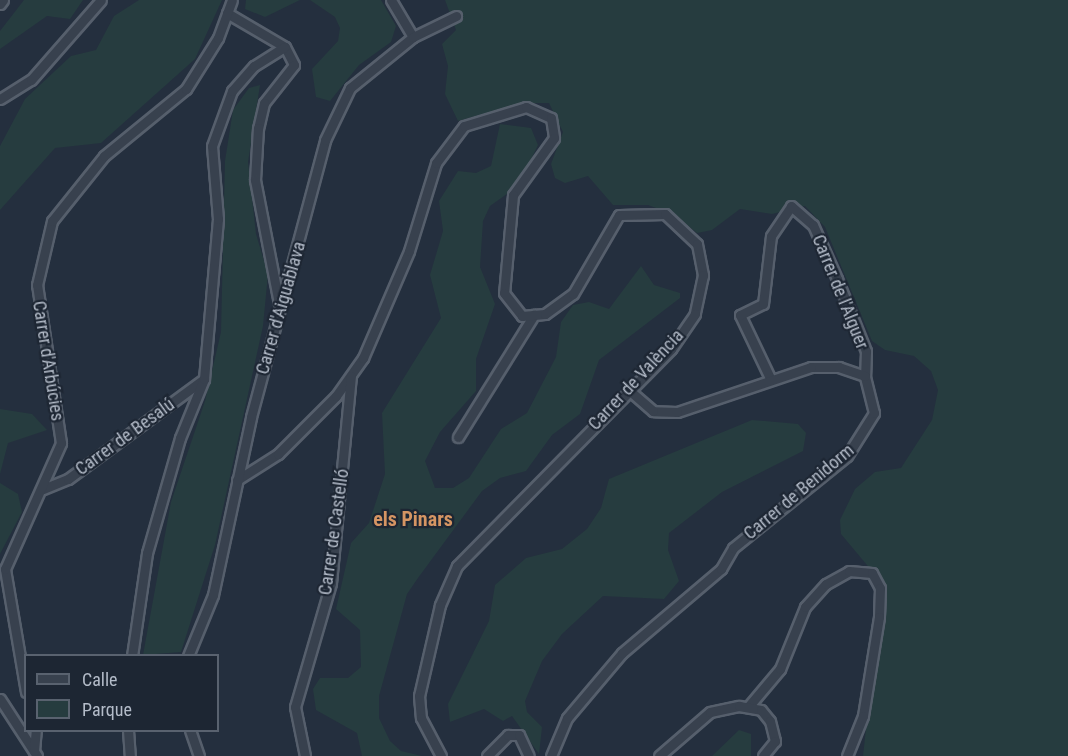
<!DOCTYPE html>
<meta charset="utf-8">
<style>
body{margin:0}
#map{position:relative;width:1068px;height:756px;overflow:hidden;background:#242f3e;font-family:"Roboto Condensed",sans-serif}
div>[style]{position:absolute}
.green>*{inset:0;background:#263c3f}
.roads{filter:drop-shadow(2px 0 #565f6c) drop-shadow(-2px 0 #565f6c) drop-shadow(0 2px #565f6c) drop-shadow(0 -2px #565f6c)}
.street>*{height:9px;margin:-4.5px;padding:0 4.5px;transform-origin:4.5px;border-radius:4.5px;background:#38414e}
span{translate:-50% -50%;white-space:nowrap;text-align:center;line-height:1.15;-webkit-text-stroke:4.5px #1d2633;paint-order:stroke}
.street-label{font-size:18px;color:#b4bcc9}
.neighbourhood-label{font-size:20px;color:#d59563;font-weight:700}
.legend{position:absolute;left:24px;top:654px;width:195px;height:78px;box-sizing:border-box;background:#1d2633;border:2px solid #59626f;margin:0;padding:8px 10px;list-style:none;font-size:18px;color:#b4bcc9}
.legend li{display:flex;align-items:center;gap:12px;height:30px}
.legend b{width:30px;border:2px solid #59626f}
</style>
<div id="map">
<div class="green">
<div style="clip-path:polygon(24px 0,83px 0,70px 19px,47px 16px,0 49px,0 31px)"></div>
<div style="clip-path:polygon(139px 0,222px 0,195px 59px,101px 143px,55px 148px,0 210px,0 146px,25px 99px,71px 56px,96px 50px,114px 16px)"></div>
<div style="clip-path:polygon(246px 0,300px 0,265px 17px,245px 9px)"></div>
<div style="clip-path:polygon(310px 0,381px 0,396px 26px,391px 42px,359px 65px,330px 101px,316px 97px,312px 69px,338px 41px,340px 28px,335px 17px)"></div>
<div style="clip-path:polygon(445px 0,1068px 0,1068px 756px,863px 756px,882px 583px,841px 534px,840px 520px,855px 489px,875px 472px,901px 468px,932px 420px,938px 390px,931px 371px,914px 356px,885px 350px,872px 341px,825px 227px,805px 206px,772px 214px,740px 209px,712px 230px,697px 233px,675px 215px,648px 205px,613px 205px,588px 176px,565px 183px,555px 178px,551px 164px,563px 132px,549px 103px,522px 103px,458px 121px,445px 94px,448px 66px,442px 44px,456px 30px)"></div>
<div style="clip-path:polygon(260px 85px,248px 162px,256px 234px,268px 274px,263px 326px,215px 545px,181px 652px,143px 655px,171px 502px,205px 401px,221px 332px,225px 161px,233px 110px,249px 88px)"></div>
<div style="clip-path:polygon(500px 124px,531px 128px,538px 145px,518px 186px,490px 206px,483px 221px,480px 267px,495px 304px,476px 359px,476px 391px,440px 432px,425px 461px,435px 488px,453px 488px,469px 478px,501px 429px,527px 413px,556px 357px,561px 322px,573px 305px,589px 302px,609px 309px,641px 266px,654px 285px,680px 293px,680px 298px,599px 360px,580px 414px,552px 435px,526px 471px,500px 478px,482px 491px,418px 578px,407px 594px,379px 696px,379px 718px,390px 741px,401px 751px,422px 756px,362px 756px,357px 733px,316px 710px,313px 689px,320px 678px,348px 678px,361px 667px,360px 630px,336px 609px,351px 543px,369px 523px,385px 474px,382px 413px,441px 318px,430px 275px,443px 231px,439px 201px,458px 171px,476px 173px,491px 166px)"></div>
<div style="clip-path:polygon(0 409px,32px 414px,47px 430px,8px 443px,0 474px)"></div>
<div style="clip-path:polygon(752px 420px,798px 424px,806px 433px,803px 451px,722px 492px,669px 533px,668px 550px,679px 581px,664px 599px,603px 596px,562px 634px,542px 661px,525px 701px,527px 712px,542px 727px,539px 754px,512px 716px,503px 721px,484px 709px,450px 722px,448px 704px,489px 621px,495px 585px,526px 558px,562px 549px,587px 529px,601px 508px,609px 479px)"></div>
<div style="clip-path:polygon(0 483px,18px 494px,22px 512px,0 554px)"></div>
<div style="clip-path:polygon(739px 730px,751px 734px,751px 756px,712px 756px)"></div>
</div>
<div class="roads">
<div class="street">
<div style="left:391px;top:0;width:43px;rotate:59.3deg"></div>
<div style="left:0;top:4px;width:5px;rotate:-53deg"></div>
<div style="left:227px;top:13px;width:67px;rotate:30.4deg"></div>
<div style="left:285px;top:47px;width:20px;rotate:63deg"></div>
<div style="left:294px;top:65px;width:48px;rotate:128.3deg"></div>
<div style="left:264px;top:103px;width:26px;rotate:103deg"></div>
<div style="left:258px;top:128px;width:52px;rotate:93.3deg"></div>
<div style="left:255px;top:180px;width:125px;rotate:79deg"></div>
<div style="left:0;top:99px;width:36px;rotate:-32deg"></div>
<div style="left:31px;top:80px;width:106px;rotate:-48.8deg"></div>
<div style="left:771px;top:380px;width:72px;rotate:-115.5deg"></div>
<div style="left:740px;top:315px;width:25px;rotate:-26deg"></div>
<div style="left:763px;top:304px;width:68px;rotate:-83.3deg"></div>
<div style="left:771px;top:236px;width:36px;rotate:-56deg"></div>
<div style="left:791px;top:206px;width:29px;rotate:41deg"></div>
<div style="left:813px;top:225px;width:59px;rotate:66deg"></div>
<div style="left:837px;top:279px;width:78px;rotate:68.1deg"></div>
<div style="left:866px;top:351px;width:25px;rotate:92deg"></div>
<div style="left:458px;top:437px;width:144px;rotate:-58.1deg"></div>
<div style="left:237px;top:480px;width:49px;rotate:-32.4deg"></div>
<div style="left:278px;top:454px;width:82px;rotate:-45deg"></div>
<div style="left:336px;top:396px;width:47px;rotate:-54.6deg"></div>
<div style="left:363px;top:358px;width:116px;rotate:-66.7deg"></div>
<div style="left:409px;top:251px;width:92px;rotate:-72.9deg"></div>
<div style="left:436px;top:163px;width:46px;rotate:-52.9deg"></div>
<div style="left:464px;top:126px;width:65px;rotate:-17deg"></div>
<div style="left:526px;top:107px;width:27px;rotate:24deg"></div>
<div style="left:551px;top:118px;width:20px;rotate:81deg"></div>
<div style="left:554px;top:138px;width:70px;rotate:125.7deg"></div>
<div style="left:513px;top:195px;width:98px;rotate:95.2deg"></div>
<div style="left:504px;top:293px;width:29px;rotate:52deg"></div>
<div style="left:522px;top:316px;width:23px;rotate:-5deg"></div>
<div style="left:545px;top:314px;width:34px;rotate:-36deg"></div>
<div style="left:573px;top:294px;width:91px;rotate:-59.8deg"></div>
<div style="left:619px;top:215px;width:46px;rotate:-1.2deg"></div>
<div style="left:665px;top:214px;width:44px;rotate:43.2deg"></div>
<div style="left:697px;top:244px;width:32px;rotate:79deg"></div>
<div style="left:703px;top:275px;width:40px;rotate:102deg"></div>
<div style="left:695px;top:314px;width:42px;rotate:124.4deg"></div>
<div style="left:671px;top:349px;width:305px;rotate:134.6deg"></div>
<div style="left:457px;top:566px;width:43px;rotate:113.6deg"></div>
<div style="left:440px;top:605px;width:93px;rotate:103deg"></div>
<div style="left:419px;top:696px;width:22px;rotate:85deg"></div>
<div style="left:421px;top:718px;width:43px;rotate:62.2deg"></div>
<div style="left:43px;top:489px;width:27px;rotate:-22deg"></div>
<div style="left:68px;top:479px;width:169px;rotate:-36.3deg"></div>
<div style="left:132px;top:656px;width:104px;rotate:-81.7deg"></div>
<div style="left:147px;top:553px;width:120px;rotate:-74deg"></div>
<div style="left:180px;top:438px;width:64px;rotate:-67.9deg"></div>
<div style="left:204px;top:379px;width:161px;rotate:-85deg"></div>
<div style="left:218px;top:219px;width:73px;rotate:-94.7deg"></div>
<div style="left:212px;top:146px;width:59px;rotate:-70deg"></div>
<div style="left:232px;top:91px;width:33px;rotate:-49deg"></div>
<div style="left:254px;top:66px;width:36px;rotate:-32deg"></div>
<div style="left:188px;top:656px;width:66px;rotate:-67.7deg"></div>
<div style="left:213px;top:595px;width:182px;rotate:-77.9deg"></div>
<div style="left:251px;top:417px;width:287px;rotate:-75deg"></div>
<div style="left:325px;top:140px;width:58px;rotate:-64.3deg"></div>
<div style="left:350px;top:88px;width:81px;rotate:-39deg"></div>
<div style="left:413px;top:37px;width:48px;rotate:-26deg"></div>
<div style="left:26px;top:692px;width:125px;rotate:-99.7deg"></div>
<div style="left:5px;top:569px;width:138px;rotate:-66deg"></div>
<div style="left:61px;top:443px;width:160px;rotate:-98.6deg"></div>
<div style="left:37px;top:285px;width:66px;rotate:-76.8deg"></div>
<div style="left:52px;top:221px;width:83px;rotate:-51.3deg"></div>
<div style="left:104px;top:156px;width:106px;rotate:-39.3deg"></div>
<div style="left:186px;top:89px;width:60px;rotate:-57.9deg"></div>
<div style="left:218px;top:38px;width:40px;rotate:-69.8deg"></div>
<div style="left:0;top:699px;width:68px;rotate:57deg"></div>
<div style="left:748px;top:707px;width:50px;rotate:-49.9deg"></div>
<div style="left:780px;top:669px;width:67px;rotate:-68deg"></div>
<div style="left:805px;top:607px;width:31px;rotate:-48deg"></div>
<div style="left:826px;top:584px;width:26px;rotate:-29deg"></div>
<div style="left:849px;top:571px;width:23px;rotate:5deg"></div>
<div style="left:872px;top:573px;width:17px;rotate:62deg"></div>
<div style="left:880px;top:588px;width:29px;rotate:92deg"></div>
<div style="left:879px;top:617px;width:100px;rotate:99.2deg"></div>
<div style="left:863px;top:716px;width:43px;rotate:111.8deg"></div>
<div style="left:128px;top:730px;width:26px;rotate:86deg"></div>
<div style="left:190px;top:730px;width:28px;rotate:71deg"></div>
<div style="left:34px;top:751px;width:21px;rotate:-85deg"></div>
<div style="left:305px;top:756px;width:50px;rotate:-101.5deg"></div>
<div style="left:295px;top:707px;width:129px;rotate:-73.8deg"></div>
<div style="left:331px;top:583px;width:208px;rotate:-84.5deg"></div>
<div style="left:487px;top:756px;width:30px;rotate:-45deg"></div>
<div style="left:508px;top:735px;width:11px"></div>
<div style="left:519px;top:735px;width:23px;rotate:65deg"></div>
<div style="left:551px;top:756px;width:41px;rotate:-67.2deg"></div>
<div style="left:567px;top:718px;width:85px;rotate:-49.8deg"></div>
<div style="left:622px;top:653px;width:130px;rotate:-40.3deg"></div>
<div style="left:721px;top:569px;width:24px;rotate:-60deg"></div>
<div style="left:733px;top:548px;width:146px;rotate:-38.9deg"></div>
<div style="left:847px;top:456px;width:51px;rotate:-57.9deg"></div>
<div style="left:874px;top:413px;width:38px;rotate:-104deg"></div>
<div style="left:865px;top:376px;width:28px;rotate:-161deg"></div>
<div style="left:839px;top:367px;width:28px;rotate:180deg"></div>
<div style="left:811px;top:367px;width:141px;rotate:161.4deg"></div>
<div style="left:677px;top:412px;width:24px;rotate:-178deg"></div>
<div style="left:653px;top:411px;width:33px;rotate:-139deg"></div>
<div style="left:659px;top:756px;width:67px;rotate:-40.8deg"></div>
<div style="left:710px;top:712px;width:30px;rotate:-12deg"></div>
<div style="left:739px;top:706px;width:22px;rotate:10deg"></div>
<div style="left:761px;top:710px;width:14px;rotate:51deg"></div>
<div style="left:770px;top:721px;width:21px;rotate:76deg"></div>
<div style="left:775px;top:741px;width:19px;rotate:129deg"></div>
</div>
</div>
<div class="street-label">
<span style="left:840px;top:292px;rotate:68deg">Carrer de l'Alguer</span>
<span style="left:281px;top:308px;rotate:-74deg">Carrer d'Aiguablava</span>
<span style="left:48px;top:361px;rotate:81deg">Carrer d'Arbúcies</span>
<span style="left:636px;top:380px;rotate:-47deg">Carrer de València</span>
<span style="left:125px;top:437px;rotate:-36deg">Carrer de Besalú</span>
<span style="left:799px;top:492px;rotate:-40deg">Carrer de Benidorm</span>
<span style="left:334px;top:532px;rotate:-82deg">Carrer de Castelló</span>
</div>
<div class="neighbourhood-label">
<span style="left:413px;top:519px">els Pinars</span>
</div>
<ul class="legend">
<li><b style="height:8px;background:#38414e"></b>Calle</li>
<li><b style="height:16px;background:#263c3f"></b>Parque</li>
</ul>
</div>
